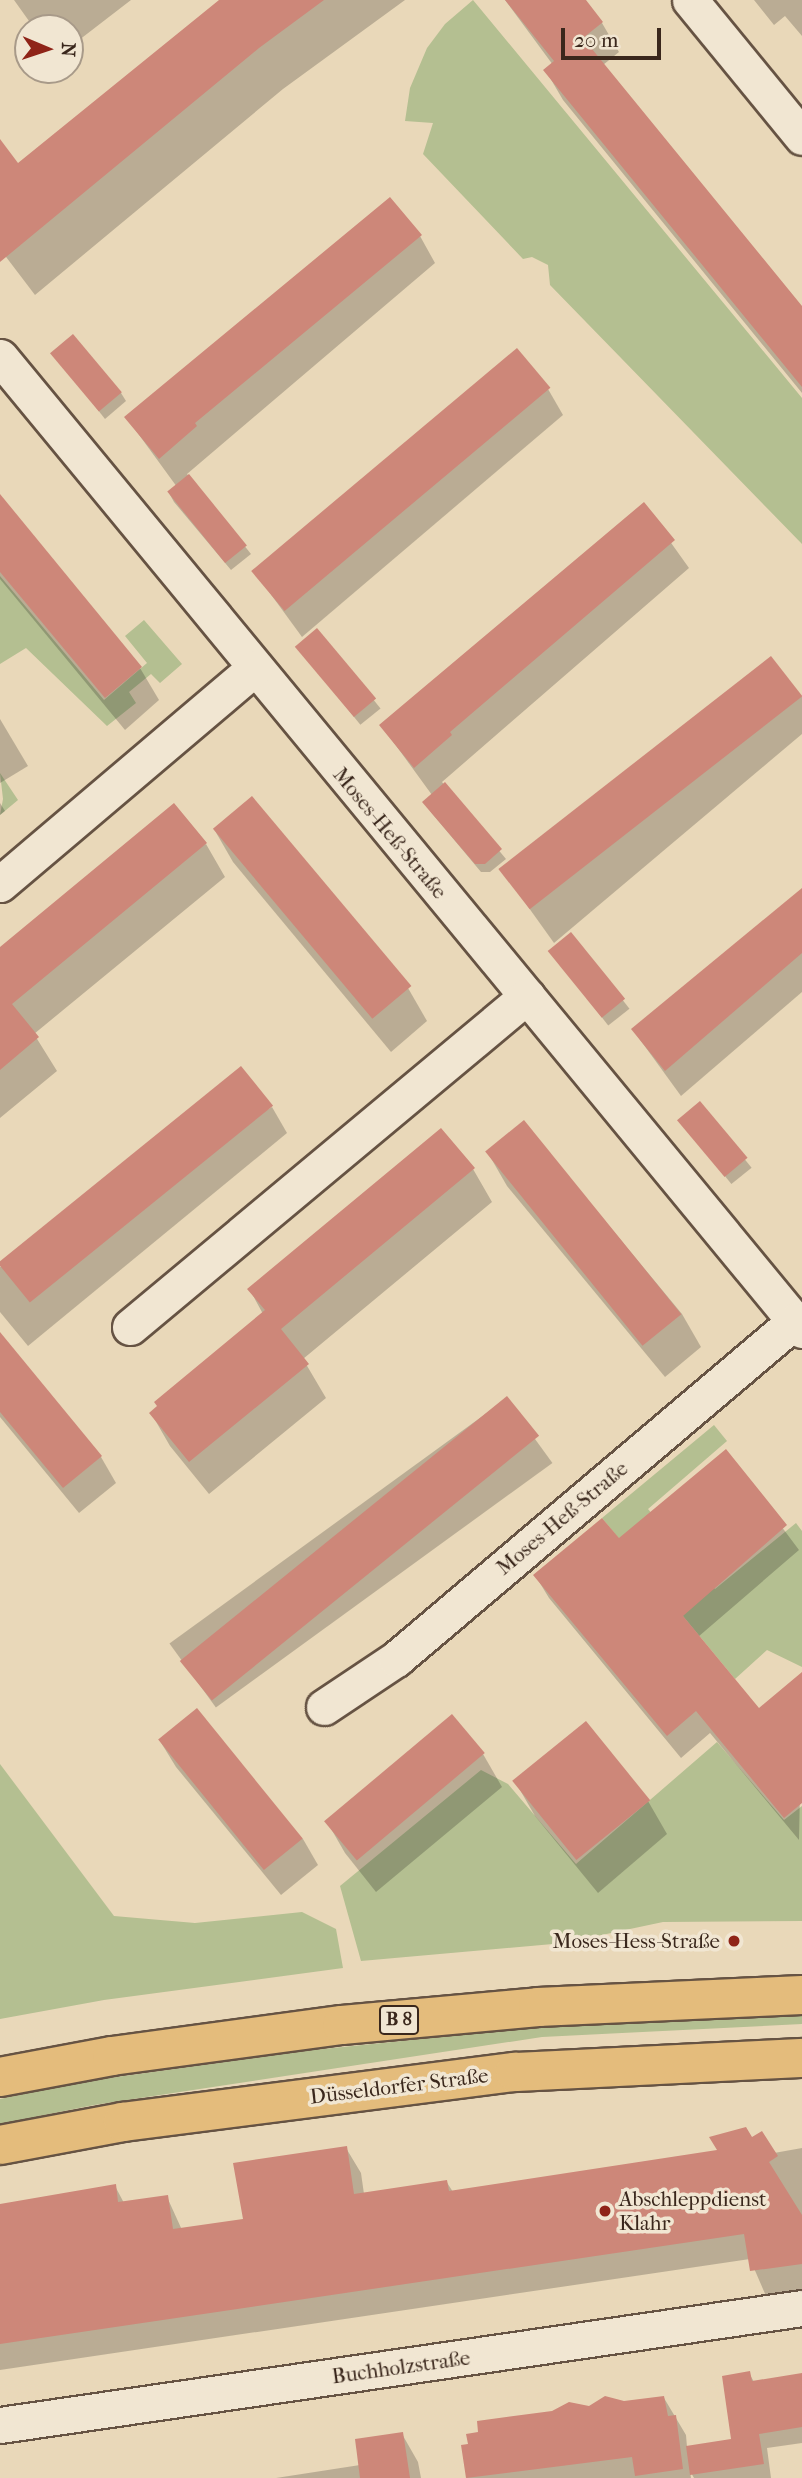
<!DOCTYPE html>
<meta charset="utf-8">
<style>
body{margin:0}
#map{position:relative;width:802px;height:2478px;overflow:hidden;background:#e9d8b9;font-family:"IM FELL French Canon",serif}
div>[style]{position:absolute}
.green>*{inset:0;background:#b4bf91}
.shadow>*{inset:0;background:#0003;transform-origin:0 0}
.building>*{inset:0;background:#cd8779;transform-origin:0 0}
.roads{filter:drop-shadow(2px 0 #665343) drop-shadow(-2px 0 #665343) drop-shadow(0 2px #665343) drop-shadow(0 -2px #665343)}
.minor>*{height:35px;margin:-17.5px;padding:0 17.5px;transform-origin:17.5px;border-radius:17.5px;background:#f1e6d2}
.primary>*{height:38px;margin:-19px;padding:0 19px;transform-origin:19px;border-radius:19px;background:#e4bc7c}
.dots>*{width:19px;height:19px;translate:-50% -50%;box-sizing:border-box;border:4px solid #f1e6d2;border-radius:50%}
span{translate:-50% -50%;white-space:nowrap;text-align:center;line-height:1.15;-webkit-text-stroke:7px #f1e6d2;paint-order:stroke}
.shield-label span{padding:2px 5px;background:#f1e6d2;border:2px solid;border-radius:5px;-webkit-text-stroke-width:0}
.shield-label{font-size:19px;color:#3a271c;font-weight:700}
.street-label{font-size:21px;color:#3a271c}
.poi-label{font-size:21px;color:#3a271c}
.right{translate:-100% -50%;text-align:right}
.left{translate:0 -50%;text-align:left}
.north{position:absolute;left:14px;top:14px;width:70px;height:70px;box-sizing:border-box;background:#f1e6d2;border:2px solid #a89a89;border-radius:50%;rotate:92deg;font-size:19px;font-weight:700;line-height:28px;text-align:center;color:#3a271c}
.north::after{content:'';display:block;margin:auto;width:24px;height:32px;background:#8f2418;clip-path:polygon(50% 0,100% 100%,50% 72%,0 100%)}
.scale{position:absolute;left:561px;top:28px;width:100px;height:32px;box-sizing:border-box;border:4px solid #3a271c;border-top:0;padding-left:9px;font-size:21px;line-height:24px;white-space:nowrap;color:#3a271c;-webkit-text-stroke:5px #f1e6d2;paint-order:stroke}
</style>
<div id="map">
<div class="green">
<div style="clip-path:polygon(473px 0,802px 398px,802px 544px,550px 285px,548px 265px,532px 257px,523px 259px,423px 154px,433px 123px,405px 121px,410px 88px,427px 48px,445px 24px)"></div>
<div style="clip-path:polygon(0 576px,104px 700px,147px 663px,125px 636px,144px 620px,182px 664px,160px 683px,151px 674px,129px 692px,136px 703px,107px 726px,26px 648px,0 664px)"></div>
<div style="clip-path:polygon(0 773px,18px 800px,0 815px,3px 799px)"></div>
<div style="clip-path:polygon(714px 1425px,727px 1441px,648px 1509px,715px 1589px,796px 1523px,802px 1531px,802px 1667px,767px 1650px,735px 1679px,602px 1518px)"></div>
<div style="clip-path:polygon(717px 1742px,784px 1820px,802px 1806px,802px 1921px,663px 1922px,564px 1943px,361px 1961px,340px 1886px,481px 1770px,508px 1784px,576px 1864px)"></div>
<div style="clip-path:polygon(0 1764px,114px 1916px,195px 1923px,302px 1912px,336px 1929px,343px 1968px,104px 2000px,0 2019px)"></div>
<div style="clip-path:polygon(712px 2016px,802px 2016px,802px 2024px,542px 2037px,94px 2105px,0 2124px,0 2099px,80px 2082px,313px 2050px,540px 2027px)"></div>
</div>
<div class="shadow">
<div style="clip-path:polygon(14px 0,131px 0,70px 47px,70px 28px,34px 28px)"></div>
<div style="clip-path:polygon(221px 0,405px 0,283px 89px,35px 295px,0 249px,0 142px,18px 165px)"></div>
<div style="clip-path:polygon(505px 0,583px 0,602px 23px,619px 52px,603px 65px,802px 308px,802px 393px,563px 100px,546px 71px,553px 65px)"></div>
<div style="clip-path:polygon(754px 0,802px 0,802px 36px,785px 16px,774px 25px)"></div>
<div style="clip-path:polygon(420px 236px,435px 263px,187px 474px,251px 554px,231px 570px,174px 502px,169px 493px,177px 487px,126px 417px)"></div>
<div style="clip-path:polygon(53px 353px,121px 393px,126px 401px,105px 419px)"></div>
<div style="clip-path:polygon(548px 389px,563px 415px,302px 637px,253px 570px)"></div>
<div style="clip-path:polygon(0 497px,140px 668px,159px 700px,125px 730px,0 579px)"></div>
<div style="clip-path:polygon(644px 505px,689px 568px,442px 782px,506px 859px,490px 872px,481px 872px,430px 811px,432px 795px,381px 725px)"></div>
<div style="left:317px;top:630px;width:101px;height:26px;rotate:51deg"></div>
<div style="clip-path:polygon(771px 659px,802px 697px,802px 734px,554px 943px,506px 876px)"></div>
<div style="clip-path:polygon(0 719px,28px 766px,0 783px)"></div>
<div style="clip-path:polygon(0 803px,5px 811px,0 815px)"></div>
<div style="clip-path:polygon(214px 829px,408px 988px,427px 1021px,391px 1052px,233px 862px)"></div>
<div style="clip-path:polygon(206px 844px,225px 877px,34px 1034px,57px 1071px,0 1118px,0 949px)"></div>
<div style="clip-path:polygon(802px 890px,802px 992px,681px 1096px,633px 1030px)"></div>
<div style="left:571px;top:934px;width:95px;height:27px;rotate:52deg"></div>
<div style="left:700px;top:1104px;width:82px;height:26px;rotate:51deg"></div>
<div style="clip-path:polygon(272px 1107px,287px 1133px,28px 1346px,0 1312px,0 1267px)"></div>
<div style="clip-path:polygon(524px 1123px,682px 1314px,701px 1347px,665px 1377px,507px 1186px,488px 1153px)"></div>
<div style="clip-path:polygon(473px 1169px,492px 1202px,303px 1359px,326px 1398px,209px 1494px,170px 1446px,151px 1413px,263px 1314px,250px 1290px)"></div>
<div style="clip-path:polygon(0 1334px,101px 1457px,116px 1483px,79px 1513px,0 1417px)"></div>
<div style="left:506px;top:1399px;width:79px;height:416px;rotate:54deg"></div>
<div style="clip-path:polygon(725px 1451px,799px 1550px,698px 1637px,759px 1711px,802px 1694px,799px 1840px,710px 1733px,681px 1758px,549px 1598px,535px 1575px,618px 1541px)"></div>
<div style="clip-path:polygon(160px 1741px,303px 1839px,318px 1865px,281px 1895px,176px 1767px)"></div>
<div style="clip-path:polygon(483px 1754px,502px 1787px,376px 1892px,345px 1853px,326px 1820px)"></div>
<div style="clip-path:polygon(516px 1783px,648px 1801px,667px 1834px,598px 1893px,535px 1816px)"></div>
<div style="clip-path:polygon(752px 2140px,774px 2153px,802px 2148px,802px 2290px,766px 2296px,750px 2259px,0 2370px,0 2207px,115px 2186px,124px 2203px,167px 2197px,182px 2230px,245px 2221px,346px 2148px,361px 2173px,364px 2194px,446px 2181px,453px 2192px,719px 2151px)"></div>
<div style="clip-path:polygon(749px 2373px,754px 2382px,802px 2374px,802px 2443px,767px 2448px,771px 2478px,694px 2478px,690px 2471px,691px 2478px,467px 2478px,463px 2446px,590px 2408px,664px 2398px,686px 2435px,687px 2447px,733px 2440px)"></div>
<div style="clip-path:polygon(402px 2434px,418px 2462px,421px 2478px,276px 2478px,360px 2465px)"></div>
</div>
<div class="building">
<div style="clip-path:polygon(219px 0,324px 0,259px 48px,0 262px,0 139px,18px 163px)"></div>
<div style="clip-path:polygon(505px 0,586px 0,603px 22px,583px 38px,802px 306px,802px 387px,543px 70px,554px 61px)"></div>
<div style="clip-path:polygon(390px 197px,422px 235px,195px 423px,197px 426px,159px 459px,124px 417px)"></div>
<div style="left:73px;top:334px;width:76px;height:30px;rotate:50deg"></div>
<div style="left:517px;top:348px;width:52px;height:347px;rotate:50deg"></div>
<div style="left:189px;top:474px;width:92px;height:28px;rotate:51deg"></div>
<div style="clip-path:polygon(0 494px,142px 667px,105px 698px,0 572px)"></div>
<div style="clip-path:polygon(644px 502px,675px 540px,450px 732px,452px 735px,414px 768px,379px 725px)"></div>
<div style="left:317px;top:628px;width:92px;height:29px;rotate:50deg"></div>
<div style="left:771px;top:656px;width:51px;height:346px;rotate:52deg"></div>
<div style="clip-path:polygon(445px 782px,502px 849px,485px 864px,475px 864px,422px 802px)"></div>
<div style="left:252px;top:796px;width:248px;height:51px;rotate:50deg"></div>
<div style="clip-path:polygon(174px 803px,207px 843px,12px 1004px,39px 1037px,0 1070px,0 947px)"></div>
<div style="clip-path:polygon(802px 888px,802px 953px,665px 1071px,631px 1029px)"></div>
<div style="left:571px;top:932px;width:86px;height:30px;rotate:51deg"></div>
<div style="left:241px;top:1066px;width:51px;height:313px;rotate:51deg"></div>
<div style="left:700px;top:1101px;width:74px;height:30px;rotate:50deg"></div>
<div style="left:524px;top:1120px;width:250px;height:50px;rotate:51deg"></div>
<div style="clip-path:polygon(441px 1128px,475px 1168px,281px 1329px,309px 1364px,189px 1462px,149px 1413px,157px 1406px,154px 1402px,265px 1310px,247px 1289px)"></div>
<div style="clip-path:polygon(0 1332px,102px 1456px,63px 1488px,0 1412px)"></div>
<div style="left:507px;top:1396px;width:51px;height:421px;rotate:51deg"></div>
<div style="clip-path:polygon(726px 1449px,787px 1525px,683px 1616px,759px 1708px,802px 1672px,802px 1803px,784px 1818px,696px 1711px,667px 1736px,533px 1575px,602px 1518px,619px 1538px)"></div>
<div style="left:197px;top:1708px;width:168px;height:50px;rotate:51deg"></div>
<div style="left:452px;top:1714px;width:51px;height:167px;rotate:50deg"></div>
<div style="left:586px;top:1721px;width:102px;height:95px;rotate:51deg"></div>
<div style="clip-path:polygon(746px 2127px,752px 2137px,762px 2131px,778px 2156px,769px 2162px,802px 2215px,802px 2264px,750px 2271px,744px 2234px,0 2344px,0 2204px,116px 2184px,118px 2202px,168px 2195px,173px 2229px,243px 2219px,233px 2163px,347px 2146px,354px 2194px,447px 2180px,449px 2191px,717px 2150px,709px 2137px)"></div>
<div style="clip-path:polygon(750px 2371px,752px 2381px,802px 2373px,802px 2427px,759px 2434px,764px 2464px,690px 2475px,686px 2446px,731px 2439px,722px 2376px)"></div>
<div style="clip-path:polygon(605px 2396px,624px 2401px,664px 2396px,668px 2416px,676px 2415px,683px 2469px,635px 2476px,632px 2457px,466px 2478px,461px 2445px,468px 2444px,466px 2434px,478px 2432px,477px 2421px,552px 2411px,569px 2402px,589px 2406px)"></div>
<div style="clip-path:polygon(403px 2432px,410px 2478px,360px 2478px,355px 2439px)"></div>
</div>
<div class="roads">
<div class="minor">
<div style="left:690px;top:0;width:177px;rotate:50.7deg"></div>
<div style="left:0;top:357px;width:1261px;rotate:50.5deg"></div>
<div style="left:0;top:884px;width:334px;rotate:-40.3deg"></div>
<div style="left:130px;top:1327px;width:517px;rotate:-39.82deg"></div>
<div style="left:324px;top:1707px;width:87px;rotate:-33.7deg"></div>
<div style="left:396px;top:1659px;width:523px;rotate:-40.27deg"></div>
<div style="left:0;top:2425px;width:810px;rotate:-8.3deg"></div>
</div>
<div class="primary">
<div style="left:0;top:2077px;width:114px;rotate:-10.6deg"></div>
<div style="left:112px;top:2056px;width:232px;rotate:-7.7deg"></div>
<div style="left:342px;top:2025px;width:197px;rotate:-5.2deg"></div>
<div style="left:538px;top:2007px;width:264px;rotate:-2.6deg"></div>
<div style="left:0;top:2145px;width:125px;rotate:-10.6deg"></div>
<div style="left:123px;top:2122px;width:395px;rotate:-7.3deg"></div>
<div style="left:515px;top:2072px;width:287px;rotate:-2.8deg"></div>
</div>
</div>
<div class="dots">
<div style="left:734px;top:1941px;background:#8f2418"></div>
<div style="left:605px;top:2211px;background:#8f2418"></div>
</div>
<div class="shield-label">
<span style="left:399px;top:2020px">B 8</span>
</div>
<div class="street-label">
<span style="left:390px;top:833px;rotate:50deg">Moses-Heß-Straße</span>
<span style="left:562px;top:1518px;rotate:-40deg">Moses-Heß-Straße</span>
<span style="left:399px;top:2086px;rotate:-7deg">Düsseldorfer Straße</span>
<span style="left:401px;top:2367px;rotate:-8deg">Buchholzstraße</span>
</div>
<div class="poi-label">
<span class="right" style="left:720px;top:1941px">Moses-Hess-Straße</span>
<span class="left" style="left:619px;top:2211px">Abschleppdienst<br>Klahr</span>
</div>
<div class="north">N</div>
<div class="scale">20 m</div>
</div>
